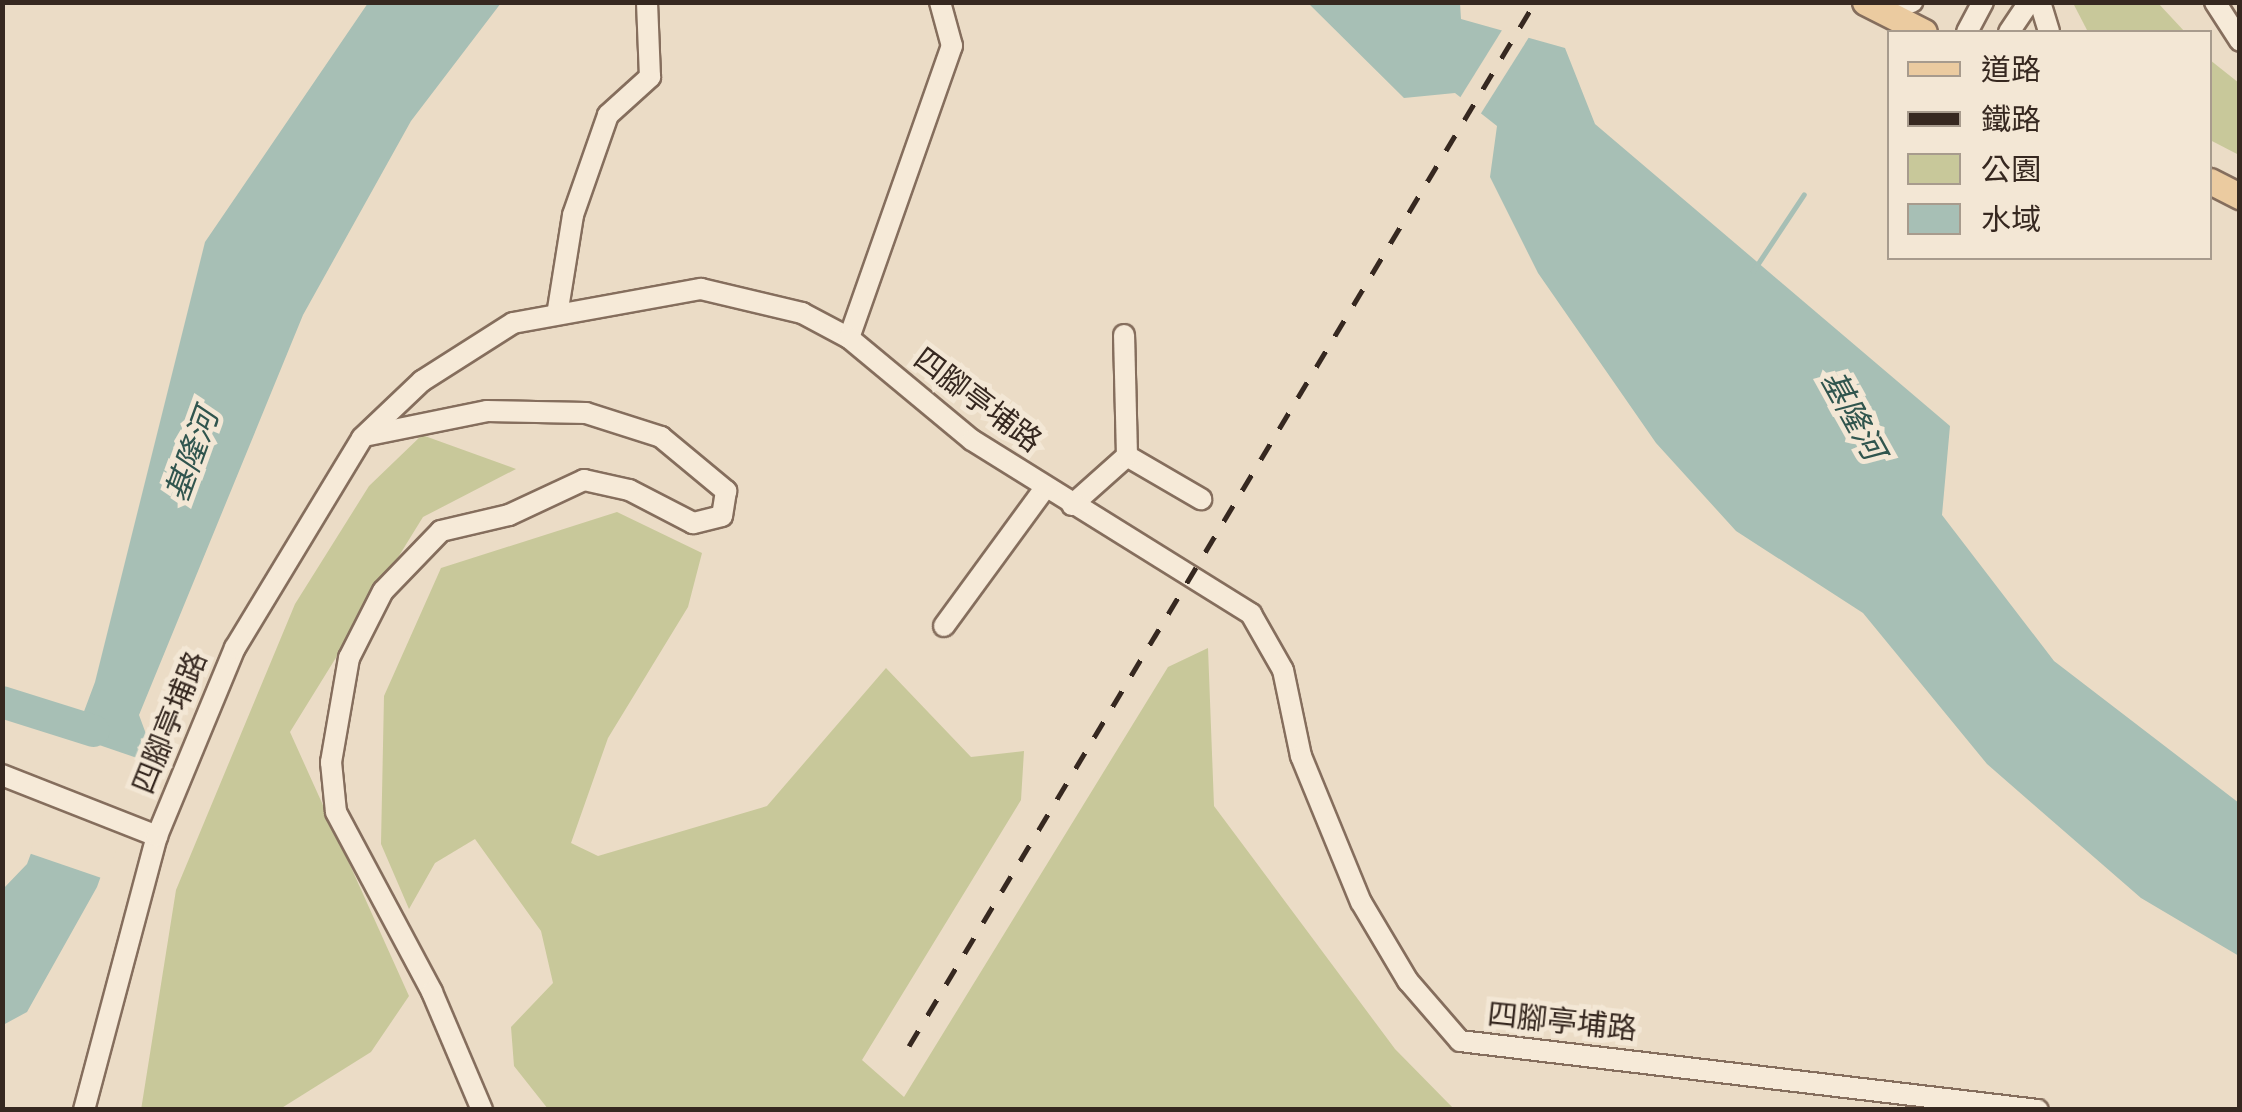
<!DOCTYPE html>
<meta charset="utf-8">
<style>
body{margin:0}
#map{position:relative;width:2242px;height:1112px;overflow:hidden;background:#ebdcc6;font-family:Spectral,"Noto Sans TC",serif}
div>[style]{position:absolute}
.green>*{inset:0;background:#c8c89a}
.water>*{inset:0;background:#a7bfb5}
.pier>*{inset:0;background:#ebdcc6;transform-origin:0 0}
.stream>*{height:5px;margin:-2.5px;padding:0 2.5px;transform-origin:2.5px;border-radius:2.5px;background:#a7bfb5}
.river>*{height:32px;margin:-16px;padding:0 16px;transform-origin:16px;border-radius:16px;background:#a7bfb5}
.roads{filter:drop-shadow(2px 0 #856e5d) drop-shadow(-2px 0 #856e5d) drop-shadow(0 2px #856e5d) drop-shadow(0 -2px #856e5d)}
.minor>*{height:20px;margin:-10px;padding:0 10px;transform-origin:10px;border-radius:10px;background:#f6ead8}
.major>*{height:25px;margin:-12.5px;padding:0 12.5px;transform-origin:12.5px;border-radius:12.5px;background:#ebcba0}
.rail>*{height:5px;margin-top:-2.5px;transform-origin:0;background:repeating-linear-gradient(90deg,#362820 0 18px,transparent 0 36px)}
span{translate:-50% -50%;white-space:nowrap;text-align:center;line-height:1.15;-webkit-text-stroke:10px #f3e7d5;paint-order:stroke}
.street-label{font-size:30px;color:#362820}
.water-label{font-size:32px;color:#30554e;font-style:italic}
.frame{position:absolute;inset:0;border:5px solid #362820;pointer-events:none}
.legend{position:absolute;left:1887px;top:30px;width:325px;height:230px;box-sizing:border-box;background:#f3e7d5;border:2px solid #a79b8d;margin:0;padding:12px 18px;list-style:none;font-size:30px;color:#362820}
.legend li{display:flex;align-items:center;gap:20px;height:50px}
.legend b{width:50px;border:2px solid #a79b8d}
</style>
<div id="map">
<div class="green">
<div style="clip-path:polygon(2073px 3px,2158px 3px,2185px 32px,2088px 32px)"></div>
<div style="clip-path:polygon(2210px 60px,2239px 83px,2239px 155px,2210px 140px)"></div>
<div style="clip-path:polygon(422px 435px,516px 469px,423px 517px,290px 732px,409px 996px,371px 1052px,280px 1109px,141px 1110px,176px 890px,295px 604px,369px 486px)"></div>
<div style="clip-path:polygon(617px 512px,702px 553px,688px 607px,608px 738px,571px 843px,598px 856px,767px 806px,886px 668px,971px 757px,1024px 751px,1021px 800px,862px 1060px,904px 1097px,1168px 667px,1208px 648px,1214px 806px,1395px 1049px,1454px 1109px,548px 1109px,514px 1066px,511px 1027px,553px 983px,541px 931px,475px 839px,435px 863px,409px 909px,381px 844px,384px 696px,441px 568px)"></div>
</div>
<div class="water">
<div style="clip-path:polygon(368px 3px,501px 3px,411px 121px,303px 315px,139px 715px,149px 742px,97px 887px,27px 1012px,3px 1025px,3px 889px,27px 864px,95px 682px,205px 242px)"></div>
<div style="clip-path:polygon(1308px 3px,1460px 3px,1461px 19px,1565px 48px,1595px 124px,1950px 426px,1942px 515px,2054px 661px,2239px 803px,2239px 956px,2141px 898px,1987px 764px,1863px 613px,1736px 531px,1656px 443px,1538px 273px,1490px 177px,1497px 126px,1455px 93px,1404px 98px)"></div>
</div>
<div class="pier">
<div style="clip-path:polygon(1504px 27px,1531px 34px,1478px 118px,1458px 101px)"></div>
<div style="left:70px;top:735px;width:81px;height:125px;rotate:19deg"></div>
</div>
<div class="stream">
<div style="left:1753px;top:271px;width:92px;rotate:-56.5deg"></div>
</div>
<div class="river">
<div style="left:2px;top:702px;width:96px;rotate:17.5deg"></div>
</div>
<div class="roads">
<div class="minor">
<div style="left:2040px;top:2px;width:31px;rotate:73deg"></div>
<div style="left:2215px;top:2px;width:46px;rotate:57.3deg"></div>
<div style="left:1883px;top:12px;width:31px;rotate:-19deg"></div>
<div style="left:1967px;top:32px;width:34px;rotate:-62deg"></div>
<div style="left:2009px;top:32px;width:36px;rotate:-56deg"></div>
<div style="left:558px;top:309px;width:95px;rotate:-80.9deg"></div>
<div style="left:573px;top:215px;width:106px;rotate:-70.7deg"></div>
<div style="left:608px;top:115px;width:57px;rotate:-42.1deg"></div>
<div style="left:650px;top:77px;width:75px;rotate:-92.3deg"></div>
<div style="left:849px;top:338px;width:310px;rotate:-70.6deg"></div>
<div style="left:952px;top:46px;width:46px;rotate:-105.3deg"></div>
<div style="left:369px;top:435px;width:120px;rotate:-11.5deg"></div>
<div style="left:487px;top:411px;width:99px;rotate:1.2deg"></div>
<div style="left:586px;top:413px;width:79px;rotate:17.7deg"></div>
<div style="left:661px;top:437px;width:85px;rotate:39.7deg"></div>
<div style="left:726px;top:491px;width:25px;rotate:99deg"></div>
<div style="left:722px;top:516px;width:30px;rotate:166deg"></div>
<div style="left:693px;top:523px;width:72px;rotate:-152.7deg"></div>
<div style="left:629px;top:490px;width:46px;rotate:-167.5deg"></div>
<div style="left:584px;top:480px;width:83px;rotate:155deg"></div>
<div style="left:509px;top:515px;width:70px;rotate:166.8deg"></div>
<div style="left:441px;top:531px;width:83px;rotate:134deg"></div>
<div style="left:383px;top:591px;width:75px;rotate:116.9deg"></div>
<div style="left:349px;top:658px;width:106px;rotate:99.8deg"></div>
<div style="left:331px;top:762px;width:50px;rotate:84.3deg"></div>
<div style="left:336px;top:812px;width:204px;rotate:61.9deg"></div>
<div style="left:432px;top:992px;width:128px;rotate:67deg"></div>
<div style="left:1127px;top:456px;width:86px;rotate:30.2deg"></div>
<div style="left:1072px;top:505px;width:74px;rotate:-41.7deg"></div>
<div style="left:1127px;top:456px;width:121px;rotate:-91.4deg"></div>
<div style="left:944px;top:626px;width:171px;rotate:-53.8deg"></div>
<div style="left:2px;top:775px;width:167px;rotate:21.5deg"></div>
<div style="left:84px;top:1110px;width:284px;rotate:-75.1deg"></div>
<div style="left:157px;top:836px;width:204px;rotate:-67.5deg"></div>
<div style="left:235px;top:648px;width:245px;rotate:-58.8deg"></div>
<div style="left:362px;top:438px;width:83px;rotate:-43.5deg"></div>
<div style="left:422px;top:381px;width:108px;rotate:-32.5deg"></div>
<div style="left:513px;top:323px;width:191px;rotate:-10.3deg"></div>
<div style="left:701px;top:289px;width:104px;rotate:13.4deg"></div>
<div style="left:802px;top:313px;width:53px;rotate:28deg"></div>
<div style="left:849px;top:338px;width:160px;rotate:39.7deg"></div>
<div style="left:972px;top:440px;width:329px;rotate:31.9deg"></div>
<div style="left:1251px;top:614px;width:64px;rotate:60.3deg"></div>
<div style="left:1283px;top:670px;width:88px;rotate:78.2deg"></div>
<div style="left:1301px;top:756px;width:158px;rotate:67.7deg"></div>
<div style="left:1361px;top:902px;width:92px;rotate:59.3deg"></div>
<div style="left:1408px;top:981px;width:79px;rotate:49.1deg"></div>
<div style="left:1460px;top:1041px;width:582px;rotate:6.81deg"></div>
</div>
<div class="major">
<div style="left:1865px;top:2px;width:66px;rotate:27deg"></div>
<div style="left:2210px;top:181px;width:34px;rotate:27deg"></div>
</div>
</div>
<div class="rail">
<div style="left:909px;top:1046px;width:1217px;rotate:-59.05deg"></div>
</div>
<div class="street-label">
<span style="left:977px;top:401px;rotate:37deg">四腳亭埔路</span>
<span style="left:171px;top:723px;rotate:-68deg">四腳亭埔路</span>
<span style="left:1562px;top:1023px;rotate:6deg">四腳亭埔路</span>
</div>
<div class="water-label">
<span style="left:1851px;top:416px;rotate:61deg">基隆河</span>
<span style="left:194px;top:456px;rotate:-70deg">基隆河</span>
</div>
<div class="frame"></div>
<ul class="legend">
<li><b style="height:12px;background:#ebcba0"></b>道路</li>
<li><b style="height:12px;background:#362820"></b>鐵路</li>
<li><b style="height:28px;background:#c8c89a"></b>公園</li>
<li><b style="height:28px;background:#a7bfb5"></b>水域</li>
</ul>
</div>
